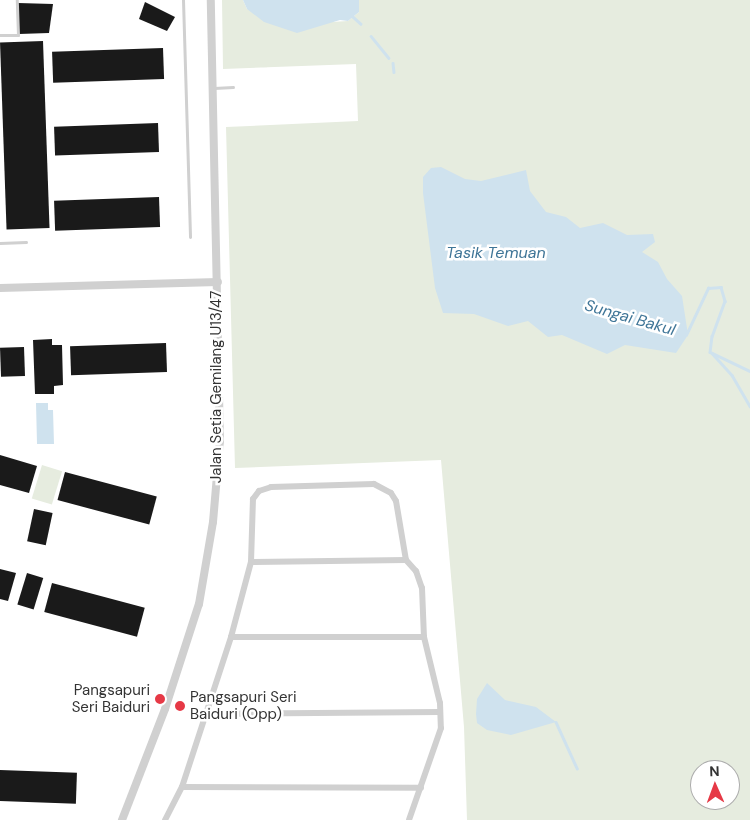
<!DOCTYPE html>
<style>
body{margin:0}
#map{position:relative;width:750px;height:820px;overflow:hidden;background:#fff;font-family:"DM Sans",sans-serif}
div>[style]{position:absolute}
.green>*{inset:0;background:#e6ecdf;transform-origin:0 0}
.water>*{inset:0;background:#cfe2ee}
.stream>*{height:2.5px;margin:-1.25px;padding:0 1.25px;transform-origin:1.25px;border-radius:1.25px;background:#cfe2ee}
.building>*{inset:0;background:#1a1a1a;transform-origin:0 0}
.service>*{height:3px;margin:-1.5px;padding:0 1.5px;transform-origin:1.5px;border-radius:1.5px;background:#d0d0d0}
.minor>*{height:6px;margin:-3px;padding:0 3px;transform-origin:3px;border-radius:3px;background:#d0d0d0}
.tertiary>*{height:8px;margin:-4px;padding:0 4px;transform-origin:4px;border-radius:4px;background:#d0d0d0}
.dots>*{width:14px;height:14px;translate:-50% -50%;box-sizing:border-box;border:2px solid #fff;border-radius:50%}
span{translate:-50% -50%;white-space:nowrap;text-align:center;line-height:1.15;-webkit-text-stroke:5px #fff;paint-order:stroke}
.street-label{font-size:15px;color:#333}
.poi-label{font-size:15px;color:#333}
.right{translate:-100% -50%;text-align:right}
.left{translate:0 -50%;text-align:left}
.water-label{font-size:16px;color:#3f7597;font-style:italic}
.north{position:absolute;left:690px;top:760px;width:50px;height:50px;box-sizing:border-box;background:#fff;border:1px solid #adadad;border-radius:50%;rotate:358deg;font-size:14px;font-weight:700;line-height:20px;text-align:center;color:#333}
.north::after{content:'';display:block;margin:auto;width:18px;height:22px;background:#e63946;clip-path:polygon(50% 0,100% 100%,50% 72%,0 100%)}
</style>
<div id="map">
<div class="green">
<div style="clip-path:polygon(evenodd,222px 0,243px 0,247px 9px,331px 22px,348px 21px,359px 12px,359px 0,750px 0,750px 820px,467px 820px,464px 727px,441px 460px,235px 468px,226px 127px,358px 121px,356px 64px,223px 69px,222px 0,700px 770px,730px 770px,730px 800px,700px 800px,700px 770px)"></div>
<div style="left:42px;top:465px;width:21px;height:35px;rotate:17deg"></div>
</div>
<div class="water">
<div style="clip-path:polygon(243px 0,359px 0,359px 12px,348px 21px,340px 20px,297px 33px,264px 22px,247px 9px)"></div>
<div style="clip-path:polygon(441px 167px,465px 179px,481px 181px,526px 170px,530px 191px,546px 212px,566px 217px,580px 228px,603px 223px,627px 235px,653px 234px,655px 242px,642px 252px,658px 262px,667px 279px,682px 296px,688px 335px,676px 353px,625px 345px,607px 354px,562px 335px,548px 337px,528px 321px,508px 326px,474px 314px,443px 313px,435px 288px,423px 193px,423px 177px,431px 168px)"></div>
<div style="clip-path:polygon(36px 403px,48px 403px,48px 410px,53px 410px,54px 444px,37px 444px)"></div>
<div style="clip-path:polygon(487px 683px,505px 700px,536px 707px,556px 722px,511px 735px,487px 730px,477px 723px,476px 714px,477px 699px)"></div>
</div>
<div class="stream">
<div style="left:351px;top:15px;width:13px;rotate:42deg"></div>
<div style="left:371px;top:36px;width:28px;rotate:51deg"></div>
<div style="left:393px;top:63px;width:9px;rotate:84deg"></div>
<div style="left:686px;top:335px;width:52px;rotate:-64.9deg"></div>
<div style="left:708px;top:288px;width:13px;rotate:-4deg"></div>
<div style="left:721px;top:287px;width:15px;rotate:74deg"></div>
<div style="left:725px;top:301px;width:37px;rotate:110deg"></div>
<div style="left:712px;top:336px;width:16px;rotate:97deg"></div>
<div style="left:710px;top:352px;width:44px;rotate:25.4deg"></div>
<div style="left:712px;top:353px;width:30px;rotate:48deg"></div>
<div style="left:732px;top:375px;width:36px;rotate:60deg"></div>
<div style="left:556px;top:722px;width:51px;rotate:65.5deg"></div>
</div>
<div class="building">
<div style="clip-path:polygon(145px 2px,175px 17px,167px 31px,139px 19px)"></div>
<div style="clip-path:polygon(18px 3px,53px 4px,49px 33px,19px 34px)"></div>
<div style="left:43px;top:41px;width:187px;height:43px;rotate:88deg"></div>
<div style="left:163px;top:48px;width:31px;height:111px;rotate:88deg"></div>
<div style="left:158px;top:123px;width:29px;height:104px;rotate:88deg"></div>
<div style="left:159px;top:197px;width:30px;height:105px;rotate:88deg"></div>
<div style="clip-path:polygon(52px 339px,52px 345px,62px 345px,63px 385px,54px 386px,54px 394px,35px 394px,33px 340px)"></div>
<div style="left:166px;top:343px;width:29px;height:96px;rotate:88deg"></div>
<div style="left:24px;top:347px;width:29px;height:24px;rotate:88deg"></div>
<div style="clip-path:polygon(0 455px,37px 466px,29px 493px,0 485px)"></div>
<div style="left:65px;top:472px;width:95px;height:29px;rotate:15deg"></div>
<div style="left:34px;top:509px;width:19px;height:33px;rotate:12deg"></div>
<div style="clip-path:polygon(0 569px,16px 573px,8px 601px,0 599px)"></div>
<div style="left:27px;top:573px;width:17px;height:33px;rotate:17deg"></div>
<div style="left:52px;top:583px;width:96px;height:30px;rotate:15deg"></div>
<div style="left:0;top:770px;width:77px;height:31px;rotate:2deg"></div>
</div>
<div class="service">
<div style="left:183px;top:0;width:237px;rotate:88.3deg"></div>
<div style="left:0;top:35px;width:18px"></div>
<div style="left:18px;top:35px;width:35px;rotate:-92deg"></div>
<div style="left:214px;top:88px;width:19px;rotate:-3deg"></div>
<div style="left:0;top:243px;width:26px;rotate:-2deg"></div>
</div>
<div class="minor">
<div style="left:251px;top:562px;width:155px;rotate:-0.7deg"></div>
<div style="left:231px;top:637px;width:193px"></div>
<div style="left:204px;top:714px;width:236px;rotate:-0.5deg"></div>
<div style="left:182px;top:787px;width:239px;rotate:0.2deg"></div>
<div style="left:165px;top:820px;width:37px;rotate:-63deg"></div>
<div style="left:182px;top:787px;width:158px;rotate:-71.9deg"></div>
<div style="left:231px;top:637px;width:78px;rotate:-75.1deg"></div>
<div style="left:251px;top:562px;width:63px;rotate:-88.2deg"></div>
<div style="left:253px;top:499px;width:10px;rotate:-53deg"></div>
<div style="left:259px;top:491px;width:13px;rotate:-18deg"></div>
<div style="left:271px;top:487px;width:103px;rotate:-1.7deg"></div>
<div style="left:374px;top:484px;width:19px;rotate:28deg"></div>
<div style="left:391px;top:493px;width:9px;rotate:58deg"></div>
<div style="left:396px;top:501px;width:60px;rotate:80.4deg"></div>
<div style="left:406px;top:560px;width:15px;rotate:48deg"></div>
<div style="left:416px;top:571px;width:18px;rotate:71deg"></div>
<div style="left:422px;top:588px;width:49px;rotate:87.7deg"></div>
<div style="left:424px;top:637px;width:68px;rotate:76.4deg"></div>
<div style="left:440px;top:703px;width:25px;rotate:88deg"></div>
<div style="left:441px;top:728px;width:97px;rotate:109.2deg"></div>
</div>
<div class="tertiary">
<div style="left:0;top:288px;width:218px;rotate:-1.6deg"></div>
<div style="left:122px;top:820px;width:119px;rotate:-68.8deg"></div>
<div style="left:165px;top:709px;width:110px;rotate:-72.1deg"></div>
<div style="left:199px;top:604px;width:83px;rotate:-80.3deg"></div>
<div style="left:213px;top:522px;width:81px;rotate:-85.1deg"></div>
<div style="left:220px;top:441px;width:441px;rotate:-91.2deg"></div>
</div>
<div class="dots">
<div style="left:160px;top:699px;background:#e63946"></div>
<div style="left:180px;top:706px;background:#e63946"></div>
</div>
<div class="street-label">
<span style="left:217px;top:387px;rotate:-90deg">Jalan Setia Gemilang U13/47</span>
</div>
<div class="poi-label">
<span class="right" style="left:150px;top:699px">Pangsapuri<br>Seri Baiduri</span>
<span class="left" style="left:190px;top:706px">Pangsapuri Seri<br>Baiduri (Opp)</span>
</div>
<div class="water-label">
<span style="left:496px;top:253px">Tasik Temuan</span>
<span style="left:630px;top:318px;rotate:16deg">Sungai Bakul</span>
</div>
<div class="north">N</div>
</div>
